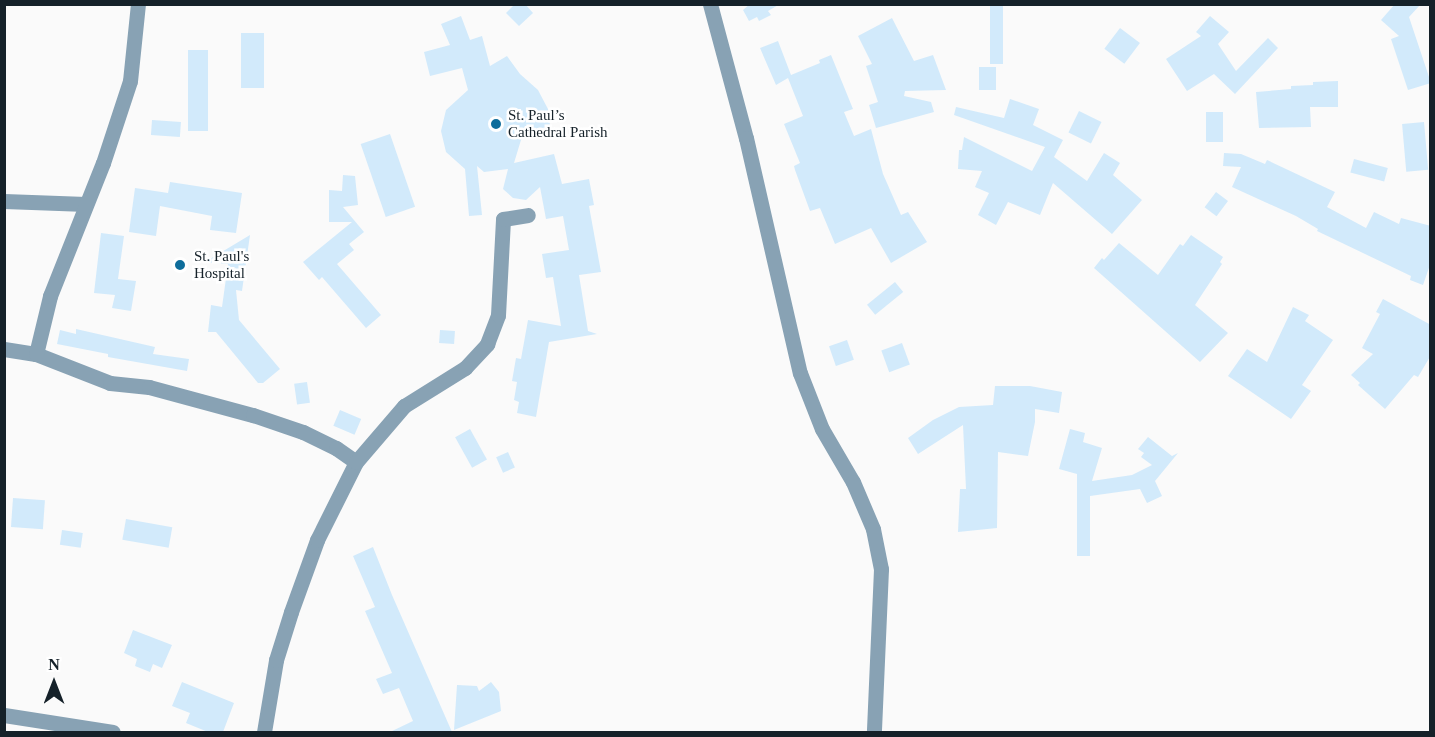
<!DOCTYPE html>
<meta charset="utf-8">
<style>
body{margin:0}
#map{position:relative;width:1435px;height:737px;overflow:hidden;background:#fafafa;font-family:"Times New Roman",serif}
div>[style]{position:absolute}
.building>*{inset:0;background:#d2eafb;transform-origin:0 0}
.minor>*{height:15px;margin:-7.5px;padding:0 7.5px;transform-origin:7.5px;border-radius:7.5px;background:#88a2b4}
.dots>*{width:16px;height:16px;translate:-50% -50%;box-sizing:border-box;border:3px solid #fff;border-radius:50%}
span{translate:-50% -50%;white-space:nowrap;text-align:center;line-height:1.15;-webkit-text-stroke:5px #fff;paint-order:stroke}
.poi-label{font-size:15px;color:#152129}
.left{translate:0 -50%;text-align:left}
.frame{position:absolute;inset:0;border:6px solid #152129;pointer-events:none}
.north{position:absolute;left:24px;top:653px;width:60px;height:60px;-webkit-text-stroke:4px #fff;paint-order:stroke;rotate:0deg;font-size:16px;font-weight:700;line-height:24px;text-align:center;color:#152129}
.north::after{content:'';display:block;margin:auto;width:21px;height:27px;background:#152129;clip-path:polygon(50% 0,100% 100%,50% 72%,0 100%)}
</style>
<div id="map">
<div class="building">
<div style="clip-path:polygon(515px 4px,525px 4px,533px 13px,519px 26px,506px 13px)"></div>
<div style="clip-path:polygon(750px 4px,780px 4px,768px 11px,771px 15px,759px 21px,757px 17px,749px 21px,743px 10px)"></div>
<div style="left:990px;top:4px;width:13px;height:60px"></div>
<div style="clip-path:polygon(1395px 4px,1421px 4px,1409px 17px,1431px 83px,1408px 90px,1391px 39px,1399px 36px,1381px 20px)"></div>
<div style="clip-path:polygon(461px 16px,470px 40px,482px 36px,490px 66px,507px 56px,520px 74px,538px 90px,549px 111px,550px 127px,524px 130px,514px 163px,554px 154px,562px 184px,589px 179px,594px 205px,589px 206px,601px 272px,579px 275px,588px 331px,597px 334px,549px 342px,536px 417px,517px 413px,519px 402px,514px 400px,517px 382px,512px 381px,516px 358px,521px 359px,528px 320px,561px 326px,553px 277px,546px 278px,542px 254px,569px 250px,563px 216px,546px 219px,540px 187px,526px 200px,513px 198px,503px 189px,508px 169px,484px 172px,477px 166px,482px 215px,469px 216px,465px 169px,446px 152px,441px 131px,446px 110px,468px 90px,462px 68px,430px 76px,424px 52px,450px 45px,441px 24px)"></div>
<div style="clip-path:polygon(1210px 16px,1229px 32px,1218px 44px,1236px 71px,1268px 38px,1278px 48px,1235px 94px,1214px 74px,1187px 91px,1166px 59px,1201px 36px,1196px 32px)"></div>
<div style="clip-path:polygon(892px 18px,914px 61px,933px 55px,946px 90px,905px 91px,904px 96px,931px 102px,934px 112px,876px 128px,869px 105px,878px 102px,866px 66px,872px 64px,858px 36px)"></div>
<div style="left:1120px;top:28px;width:25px;height:26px;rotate:37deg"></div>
<div style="left:241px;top:33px;width:23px;height:55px"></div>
<div style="clip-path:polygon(778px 41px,791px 75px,820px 63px,819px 60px,831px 55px,853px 109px,844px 112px,854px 136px,871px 129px,883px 174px,901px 215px,908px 212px,927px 242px,891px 263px,871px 228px,835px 244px,820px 208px,810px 211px,795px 170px,794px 166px,800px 163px,784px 124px,803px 116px,788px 78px,776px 85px,760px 48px)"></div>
<div style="left:188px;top:50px;width:20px;height:81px"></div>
<div style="left:979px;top:67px;width:17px;height:23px"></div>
<div style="clip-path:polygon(1338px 81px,1338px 107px,1310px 107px,1311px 127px,1259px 128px,1256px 92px,1291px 89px,1291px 86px,1313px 85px,1313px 82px)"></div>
<div style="clip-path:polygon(1010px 99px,1039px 109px,1033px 125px,1063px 140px,1054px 157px,1087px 181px,1104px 153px,1120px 163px,1113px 175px,1142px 200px,1112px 234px,1053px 183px,1040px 215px,1008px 202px,996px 225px,978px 215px,989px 193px,975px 187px,982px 171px,958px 169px,959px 150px,962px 150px,964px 137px,1032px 171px,1045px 147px,954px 115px,956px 107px,1004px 118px)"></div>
<div style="left:1079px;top:111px;width:25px;height:24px;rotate:26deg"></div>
<div style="left:1206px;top:112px;width:17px;height:30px"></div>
<div style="left:152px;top:120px;width:29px;height:15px;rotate:4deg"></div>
<div style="left:1424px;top:122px;width:48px;height:22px;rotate:85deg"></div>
<div style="left:390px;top:134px;width:77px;height:31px;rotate:71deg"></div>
<div style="clip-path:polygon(1224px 153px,1241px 154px,1265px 164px,1267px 160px,1335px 192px,1327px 207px,1366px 228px,1374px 212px,1399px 224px,1401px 218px,1431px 226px,1431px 262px,1423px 285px,1410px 280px,1411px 276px,1317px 231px,1318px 229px,1296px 216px,1232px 187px,1241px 167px,1223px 166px)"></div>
<div style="left:1354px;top:159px;width:35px;height:14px;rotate:15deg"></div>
<div style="clip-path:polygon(343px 175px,355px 176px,358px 205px,343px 207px,364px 232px,349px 244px,354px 250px,337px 264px,381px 315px,366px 328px,322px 277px,319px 280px,303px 262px,352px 222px,329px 222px,329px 190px,342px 191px)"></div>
<div style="clip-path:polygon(170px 182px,242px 193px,236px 233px,210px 230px,212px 216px,160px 206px,156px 236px,129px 232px,135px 188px,168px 193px)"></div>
<div style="left:1216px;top:192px;width:15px;height:19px;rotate:37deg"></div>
<div style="clip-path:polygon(101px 233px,124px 236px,118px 279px,136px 281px,131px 311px,112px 308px,115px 295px,94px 293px)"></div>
<div style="clip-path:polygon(250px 235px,242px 291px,236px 290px,239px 320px,280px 369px,263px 383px,258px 383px,216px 332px,208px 332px,211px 305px,222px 307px,228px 264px,205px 262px)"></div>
<div style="clip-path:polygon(1191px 235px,1223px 257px,1220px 262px,1222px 264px,1195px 305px,1228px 333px,1200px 362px,1094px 268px,1102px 258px,1104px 260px,1119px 243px,1158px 275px,1180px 244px,1183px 246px)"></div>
<div style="left:895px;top:282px;width:13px;height:36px;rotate:51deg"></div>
<div style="clip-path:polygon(1383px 299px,1431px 325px,1431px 355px,1418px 377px,1414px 375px,1385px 409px,1358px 385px,1360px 383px,1351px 375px,1373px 354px,1362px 348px,1380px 314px,1376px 312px)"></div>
<div style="clip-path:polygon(1293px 307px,1309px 315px,1305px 321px,1333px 340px,1302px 385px,1311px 391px,1291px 419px,1228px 376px,1247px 349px,1267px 362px)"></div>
<div style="clip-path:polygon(76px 329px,155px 347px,153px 354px,189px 359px,187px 371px,108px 357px,108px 354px,57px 344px,60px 330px,76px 334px)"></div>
<div style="left:440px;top:330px;width:15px;height:13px;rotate:4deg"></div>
<div style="left:847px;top:340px;width:21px;height:19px;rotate:71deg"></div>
<div style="left:902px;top:343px;width:23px;height:22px;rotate:70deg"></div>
<div style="left:307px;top:382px;width:21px;height:13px;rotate:82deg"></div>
<div style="clip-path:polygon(995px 386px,1030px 386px,1062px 392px,1059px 413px,1035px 409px,1035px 422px,1028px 456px,998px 452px,997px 528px,958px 532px,960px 489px,966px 489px,963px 425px,918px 454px,908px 438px,933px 420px,959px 407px,993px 405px)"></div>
<div style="left:340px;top:410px;width:23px;height:17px;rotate:23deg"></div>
<div style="left:470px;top:429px;width:35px;height:17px;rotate:61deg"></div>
<div style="clip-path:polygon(1070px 429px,1085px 433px,1083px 442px,1102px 448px,1092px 481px,1132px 475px,1152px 465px,1141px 457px,1144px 453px,1138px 449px,1148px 437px,1172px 456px,1178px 453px,1155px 481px,1162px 496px,1147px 503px,1140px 489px,1090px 496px,1090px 556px,1077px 556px,1077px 474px,1059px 469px)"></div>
<div style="left:508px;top:452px;width:17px;height:13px;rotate:66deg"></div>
<div style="left:13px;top:498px;width:32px;height:29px;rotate:4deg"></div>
<div style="left:126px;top:519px;width:47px;height:21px;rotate:10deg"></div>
<div style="left:62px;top:530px;width:21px;height:15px;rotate:8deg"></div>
<div style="clip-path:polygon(373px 547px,392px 595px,452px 732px,390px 732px,413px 721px,399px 688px,383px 694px,376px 679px,392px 673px,365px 611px,375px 607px,353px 556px)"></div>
<div style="clip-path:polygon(133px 630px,172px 645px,162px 668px,153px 664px,150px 672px,135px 666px,137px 659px,124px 653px)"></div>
<div style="clip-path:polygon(182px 682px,234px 703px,223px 732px,208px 732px,186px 723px,190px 713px,172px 706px)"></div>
<div style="clip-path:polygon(491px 682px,499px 692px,501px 711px,454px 730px,457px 685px,477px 686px,479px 691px)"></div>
</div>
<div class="minor">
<div style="left:710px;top:4px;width:139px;rotate:75deg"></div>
<div style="left:746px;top:138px;width:241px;rotate:77.1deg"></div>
<div style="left:800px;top:373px;width:60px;rotate:68.6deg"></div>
<div style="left:822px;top:429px;width:61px;rotate:59.7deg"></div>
<div style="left:853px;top:482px;width:51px;rotate:66.9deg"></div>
<div style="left:873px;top:529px;width:41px;rotate:78.7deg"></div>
<div style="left:881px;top:569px;width:163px;rotate:92.5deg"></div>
<div style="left:4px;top:201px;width:82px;rotate:2.1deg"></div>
<div style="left:4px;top:349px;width:32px;rotate:9deg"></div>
<div style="left:36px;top:354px;width:79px;rotate:21.4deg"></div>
<div style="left:110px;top:383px;width:39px;rotate:6deg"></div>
<div style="left:149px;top:387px;width:108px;rotate:15.1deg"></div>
<div style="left:253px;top:415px;width:53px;rotate:18.8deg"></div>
<div style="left:303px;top:432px;width:37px;rotate:26deg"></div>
<div style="left:336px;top:448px;width:24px;rotate:35deg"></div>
<div style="left:36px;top:354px;width:60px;rotate:-76.4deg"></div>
<div style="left:50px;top:296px;width:143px;rotate:-68.3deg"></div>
<div style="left:103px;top:163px;width:86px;rotate:-71.8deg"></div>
<div style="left:130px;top:81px;width:77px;rotate:-84.1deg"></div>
<div style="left:4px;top:715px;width:110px;rotate:8.9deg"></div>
<div style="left:264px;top:732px;width:73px;rotate:-80.5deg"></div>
<div style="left:276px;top:660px;width:50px;rotate:-72.6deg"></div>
<div style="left:291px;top:612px;width:77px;rotate:-70.1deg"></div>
<div style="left:317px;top:540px;width:87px;rotate:-63.4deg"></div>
<div style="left:356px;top:462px;width:74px;rotate:-49.4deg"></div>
<div style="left:404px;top:406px;width:72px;rotate:-31.9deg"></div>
<div style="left:465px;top:368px;width:33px;rotate:-47deg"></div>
<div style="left:487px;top:344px;width:31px;rotate:-69deg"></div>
<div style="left:498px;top:315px;width:96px;rotate:-87deg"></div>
<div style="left:503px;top:219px;width:25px;rotate:-9deg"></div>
</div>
<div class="dots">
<div style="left:496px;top:124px;background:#0e6d9b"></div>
<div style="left:180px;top:265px;background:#0e6d9b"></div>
</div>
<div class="poi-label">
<span class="left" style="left:508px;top:124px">St. Paul’s<br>Cathedral Parish</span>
<span class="left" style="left:194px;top:265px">St. Paul's<br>Hospital</span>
</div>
<div class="frame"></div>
<div class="north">N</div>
</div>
